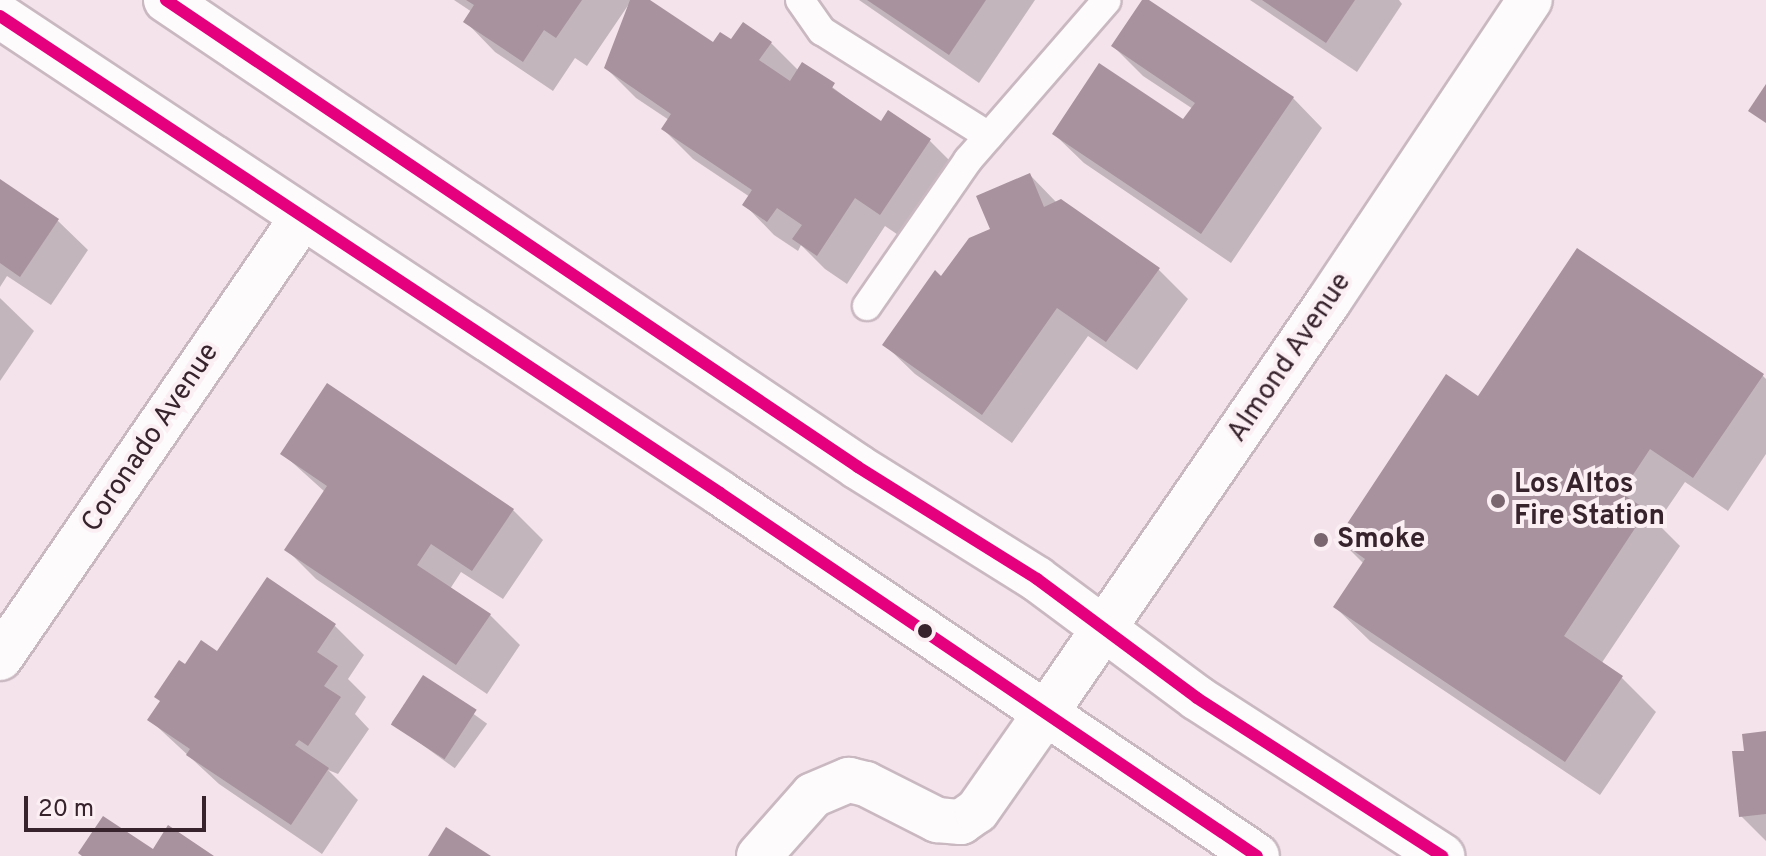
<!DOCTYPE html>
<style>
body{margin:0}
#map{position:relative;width:1766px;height:856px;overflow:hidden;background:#f4e3eb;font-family:Overpass,sans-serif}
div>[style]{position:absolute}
.shadow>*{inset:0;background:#0003;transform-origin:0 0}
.building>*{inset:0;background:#a7929d;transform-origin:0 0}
.roads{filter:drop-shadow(2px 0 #cab8c1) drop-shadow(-2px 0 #cab8c1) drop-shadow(0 2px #cab8c1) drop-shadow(0 -2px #cab8c1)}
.lane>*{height:28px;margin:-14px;padding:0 14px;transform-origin:14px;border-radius:14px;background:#fdfbfc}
.street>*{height:44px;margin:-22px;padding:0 22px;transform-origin:22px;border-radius:22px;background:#fdfbfc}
.secondary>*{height:44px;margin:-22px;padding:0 22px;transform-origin:22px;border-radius:22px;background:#fdfbfc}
.primary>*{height:44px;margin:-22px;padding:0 22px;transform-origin:22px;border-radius:22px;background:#fdfbfc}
.bus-1>*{height:12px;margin:-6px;padding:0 6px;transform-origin:6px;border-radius:6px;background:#e5007d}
.dots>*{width:22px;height:22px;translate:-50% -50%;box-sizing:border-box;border:4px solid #fbeff4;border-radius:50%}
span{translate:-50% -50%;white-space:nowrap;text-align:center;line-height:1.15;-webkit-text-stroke:8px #fbeff4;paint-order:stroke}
.street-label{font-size:28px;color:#37232c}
.poi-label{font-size:28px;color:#37232c;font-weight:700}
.left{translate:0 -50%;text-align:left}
.scale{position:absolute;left:24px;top:796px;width:182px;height:36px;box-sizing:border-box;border:4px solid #37232c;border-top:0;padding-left:10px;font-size:24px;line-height:28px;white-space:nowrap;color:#37232c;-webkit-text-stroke:6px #fbeff4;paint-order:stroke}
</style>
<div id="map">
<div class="shadow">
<div style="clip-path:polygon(454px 0,646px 0,714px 45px,771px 43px,799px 71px,803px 65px,881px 124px,930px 141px,959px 170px,910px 243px,885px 226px,847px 284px,825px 269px,801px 245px,798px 251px,774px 235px,745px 205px,750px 197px,693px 159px,663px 129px,669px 120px,636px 98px,606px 68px,629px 4px,587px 66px,575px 58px,553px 91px,495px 52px,466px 22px,472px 12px)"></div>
<div style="clip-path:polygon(859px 0,1035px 0,979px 83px)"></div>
<div style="clip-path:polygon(1144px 0,1293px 98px,1322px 128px,1231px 263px,1084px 163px,1054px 134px,1184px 122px,1193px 109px,1143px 76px,1113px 46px)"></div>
<div style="clip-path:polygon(1250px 0,1399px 0,1402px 4px,1357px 72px)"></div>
<div style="clip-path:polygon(1030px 175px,1057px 203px,1159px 270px,1188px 299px,1137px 370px,1088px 336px,1012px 443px,915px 374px,885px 345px,942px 278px,993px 230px)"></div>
<div style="clip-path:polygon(0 182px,58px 221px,88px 250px,51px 305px,7px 276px,0 287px)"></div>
<div style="clip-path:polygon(0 298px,34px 331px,0 381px)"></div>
<div style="clip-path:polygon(1762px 375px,1766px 379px,1766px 454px,1728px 511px,1685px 482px,1657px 523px,1680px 546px,1601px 664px,1622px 678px,1656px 712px,1600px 795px,1370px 641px,1335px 607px,1364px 564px,1339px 539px,1478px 399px)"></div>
<div style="clip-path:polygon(283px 454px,513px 510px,543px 540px,503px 599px,461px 572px,450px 589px,490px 615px,520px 645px,487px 694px,316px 579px,287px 550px,325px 492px)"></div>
<div style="clip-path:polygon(334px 625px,364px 655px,348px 679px,366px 697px,355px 714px,369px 729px,338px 774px,328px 770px,358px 800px,322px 854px,219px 784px,150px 720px,186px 667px,218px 654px)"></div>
<div style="left:424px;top:678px;width:78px;height:55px;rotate:36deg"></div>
<div style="clip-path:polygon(1766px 733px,1766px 841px,1741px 816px,1746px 752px)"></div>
</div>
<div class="building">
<div style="clip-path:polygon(466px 0,582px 0,556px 38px,544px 30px,523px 62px,463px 22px,474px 5px)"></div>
<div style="clip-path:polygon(630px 0,650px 0,713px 42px,720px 32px,731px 39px,743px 22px,772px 42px,759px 60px,790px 81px,802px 62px,835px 83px,832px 88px,881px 121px,888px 110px,931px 139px,880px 215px,855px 198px,817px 256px,792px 239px,802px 225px,777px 208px,767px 222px,742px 205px,752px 190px,661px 129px,671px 114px,604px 68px)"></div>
<div style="clip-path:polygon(867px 0,986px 0,949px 55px)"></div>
<div style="clip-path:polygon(1142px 0,1149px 0,1294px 97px,1201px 234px,1052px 134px,1099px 63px,1183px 119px,1195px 103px,1111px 46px)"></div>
<div style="clip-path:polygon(1262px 0,1355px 0,1326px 43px)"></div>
<div style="clip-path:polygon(1766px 84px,1766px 123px,1748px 111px)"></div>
<div style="clip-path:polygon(1030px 173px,1044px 207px,1061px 199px,1160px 268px,1106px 342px,1057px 308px,982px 415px,882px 345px,935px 270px,941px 276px,969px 238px,990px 229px,976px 196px)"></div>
<div style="clip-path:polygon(0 179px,59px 219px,20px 277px,0 263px)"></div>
<div style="clip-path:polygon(1577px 248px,1764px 374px,1693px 478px,1650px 449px,1621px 493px,1647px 510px,1564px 636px,1623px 676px,1565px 762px,1333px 607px,1365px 559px,1337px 539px,1446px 374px,1478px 396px)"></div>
<div style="clip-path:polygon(327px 383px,514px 509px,472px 571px,431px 544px,417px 565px,491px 614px,456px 665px,284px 550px,327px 486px,280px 454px)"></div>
<div style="clip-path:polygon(267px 577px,336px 624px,317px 652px,338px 666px,324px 686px,341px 697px,308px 746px,299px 740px,295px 745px,329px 768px,291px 825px,186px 755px,190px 749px,147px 720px,160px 701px,154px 697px,179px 660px,185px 664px,201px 640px,217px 651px)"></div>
<div style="left:423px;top:675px;width:64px;height:59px;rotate:33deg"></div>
<div style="clip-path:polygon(1766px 731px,1766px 814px,1739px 817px,1732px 751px,1744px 751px,1742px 734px)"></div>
<div style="clip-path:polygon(103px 816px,153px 849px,168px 825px,214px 856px,82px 856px,78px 853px)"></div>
<div style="clip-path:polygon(446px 827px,491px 856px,428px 856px)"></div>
</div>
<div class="roads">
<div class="lane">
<div style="left:800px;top:0;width:38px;rotate:55deg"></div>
<div style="left:822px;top:31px;width:197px;rotate:32.2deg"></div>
<div style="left:867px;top:306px;width:178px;rotate:-55.3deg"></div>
<div style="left:968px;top:160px;width:211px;rotate:-49deg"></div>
</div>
<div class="street">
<div style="left:0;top:658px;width:534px;rotate:-55.54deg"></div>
<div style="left:759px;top:856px;width:81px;rotate:-48.5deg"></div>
<div style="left:813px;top:795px;width:39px;rotate:-23deg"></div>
<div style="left:849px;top:780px;width:17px;rotate:13deg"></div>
<div style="left:866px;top:784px;width:80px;rotate:26.9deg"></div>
<div style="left:937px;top:820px;width:24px;rotate:5deg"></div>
<div style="left:961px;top:822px;width:19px;rotate:-35deg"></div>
<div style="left:977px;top:811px;width:118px;rotate:-55deg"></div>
</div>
<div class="secondary">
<div style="left:1045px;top:714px;width:501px;rotate:-55.49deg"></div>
<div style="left:1329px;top:301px;width:362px;rotate:-56.3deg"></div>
</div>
<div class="primary">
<div style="left:166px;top:0;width:835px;rotate:34.01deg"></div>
<div style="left:858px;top:467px;width:211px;rotate:32deg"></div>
<div style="left:1037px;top:579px;width:199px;rotate:36.6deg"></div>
<div style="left:1197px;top:698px;width:292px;rotate:32.8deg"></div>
<div style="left:0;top:16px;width:864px;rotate:33.52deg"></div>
<div style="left:720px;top:493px;width:648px;rotate:34.06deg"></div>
</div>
</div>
<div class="bus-1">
<div style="left:166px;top:0;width:835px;rotate:34.01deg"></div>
<div style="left:858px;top:467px;width:211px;rotate:32deg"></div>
<div style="left:1037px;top:579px;width:199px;rotate:36.6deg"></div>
<div style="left:1197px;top:698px;width:292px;rotate:32.8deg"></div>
<div style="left:0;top:16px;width:864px;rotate:33.52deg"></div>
<div style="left:720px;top:493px;width:648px;rotate:34.06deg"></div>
</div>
<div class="dots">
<div style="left:1498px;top:501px;background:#79666f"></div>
<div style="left:1321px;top:540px;background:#79666f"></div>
<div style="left:925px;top:631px;background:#37232c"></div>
</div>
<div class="street-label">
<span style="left:1290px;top:358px;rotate:-56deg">Almond Avenue</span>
<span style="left:151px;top:438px;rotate:-56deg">Coronado Avenue</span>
</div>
<div class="poi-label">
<span class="left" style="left:1514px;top:501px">Los Altos<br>Fire Station</span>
<span class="left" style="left:1337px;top:540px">Smoke</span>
</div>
<div class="scale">20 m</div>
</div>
